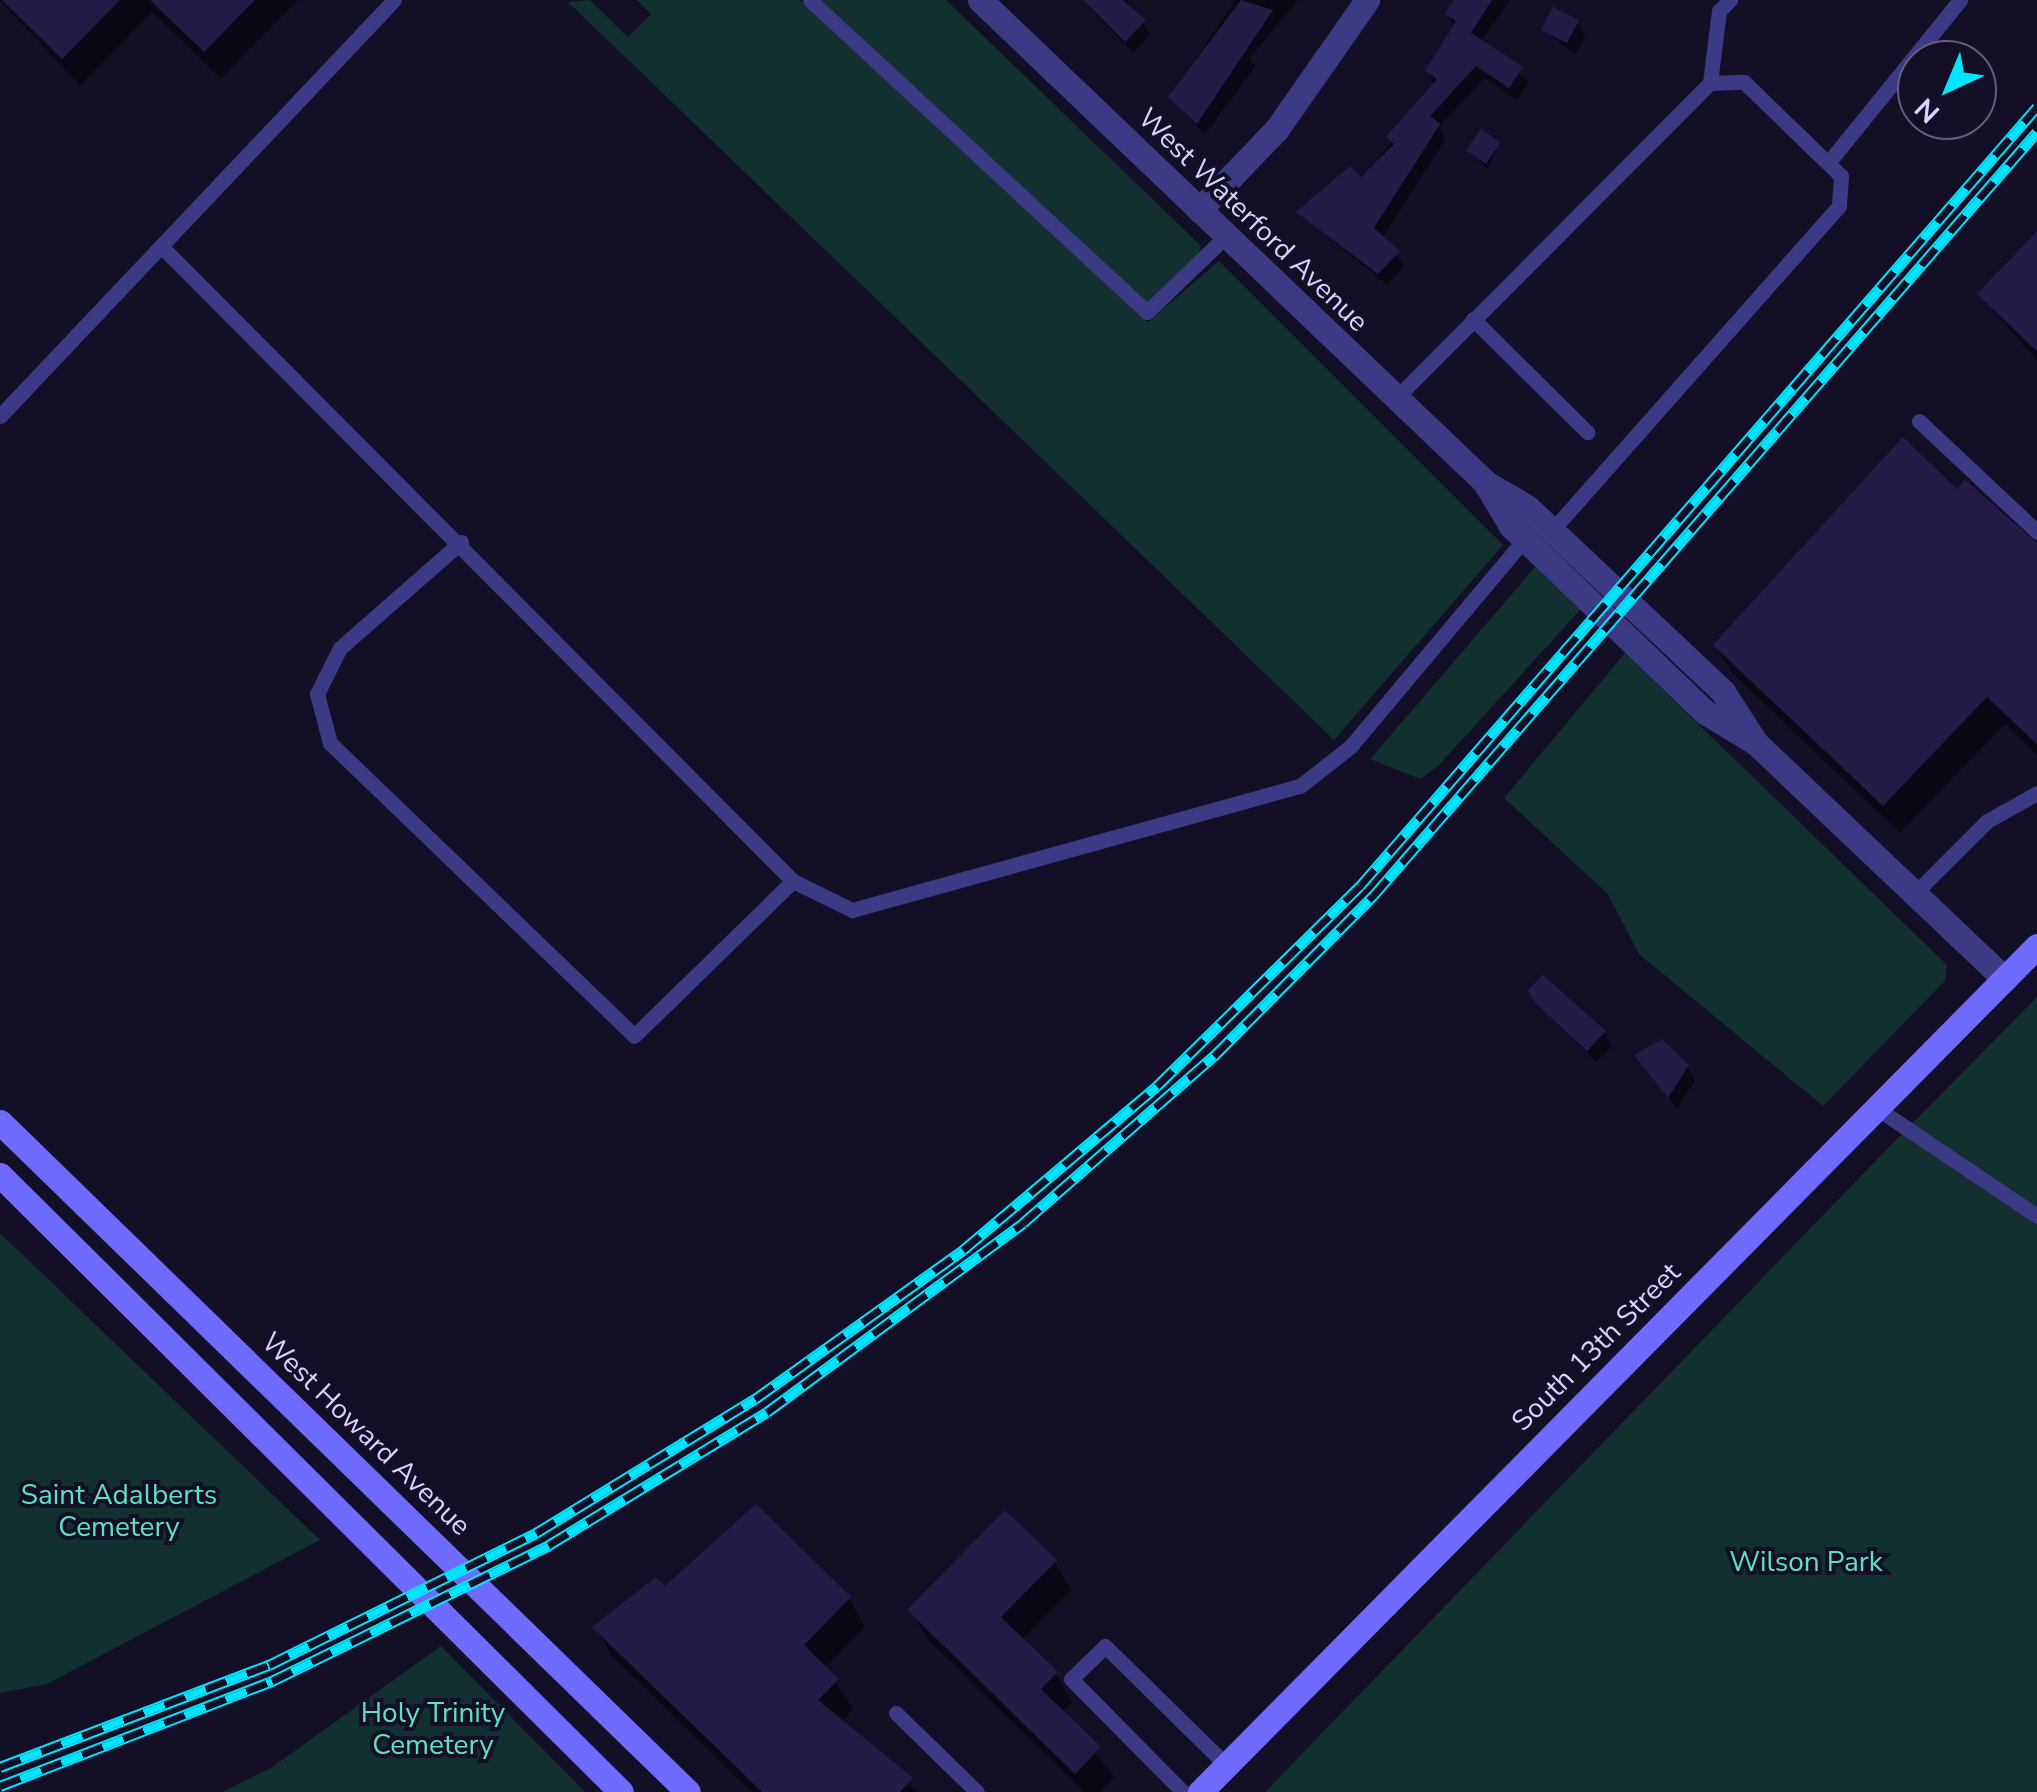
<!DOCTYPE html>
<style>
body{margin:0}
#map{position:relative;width:2037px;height:1792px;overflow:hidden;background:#130f26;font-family:"Nunito Sans",sans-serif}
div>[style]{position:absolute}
.green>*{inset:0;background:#12302f}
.shadow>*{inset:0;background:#0007}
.building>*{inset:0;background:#241b47;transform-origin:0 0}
.lane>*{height:15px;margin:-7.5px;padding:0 7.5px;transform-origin:7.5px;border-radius:7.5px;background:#3d3a85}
.street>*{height:25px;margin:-12.5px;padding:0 12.5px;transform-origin:12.5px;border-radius:12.5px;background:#3d3a85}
.secondary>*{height:25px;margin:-12.5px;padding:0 12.5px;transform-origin:12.5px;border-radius:12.5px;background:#6f6bff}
.rail>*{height:11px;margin-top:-5.5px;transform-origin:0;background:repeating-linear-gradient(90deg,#130f26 0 22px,#00e5ff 0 44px);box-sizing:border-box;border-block:2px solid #00e5ff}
span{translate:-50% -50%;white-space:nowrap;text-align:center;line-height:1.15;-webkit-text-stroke:8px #130f26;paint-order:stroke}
.street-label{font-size:28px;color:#d9d4ff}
.park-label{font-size:28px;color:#5fe0c0}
.north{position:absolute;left:1897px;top:40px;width:100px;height:100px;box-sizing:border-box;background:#130f26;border:2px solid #625e7d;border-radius:50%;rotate:224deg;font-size:28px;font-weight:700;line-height:40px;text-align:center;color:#d9d4ff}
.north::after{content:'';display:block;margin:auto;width:35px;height:45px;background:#00e5ff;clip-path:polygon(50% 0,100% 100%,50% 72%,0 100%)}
</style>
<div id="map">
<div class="green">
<div style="clip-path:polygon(590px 0,628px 37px,651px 14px,637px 0,800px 0,1148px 322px,1219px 261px,1503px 545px,1334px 740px,568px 2px)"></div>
<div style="clip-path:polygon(820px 0,946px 0,1200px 245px,1199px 253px,1148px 304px)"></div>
<div style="clip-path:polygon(1536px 566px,1581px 609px,1438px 766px,1420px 779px,1370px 759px)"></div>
<div style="clip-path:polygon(1625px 653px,1947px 965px,1945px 981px,1823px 1106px,1639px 954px,1608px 894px,1504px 798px)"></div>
<div style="clip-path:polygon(2037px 997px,2037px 1792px,1265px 1792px,1893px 1143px)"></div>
<div style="clip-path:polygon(0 1233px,320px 1540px,47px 1684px,0 1693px)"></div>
<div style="clip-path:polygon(441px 1646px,585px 1792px,222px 1792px,271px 1768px)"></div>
</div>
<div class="shadow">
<div style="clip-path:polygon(0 0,298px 0,221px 79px,152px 12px,80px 86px)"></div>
<div style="clip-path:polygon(1082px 0,1126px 0,1151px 34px,1133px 53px)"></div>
<div style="clip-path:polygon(1235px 0,1298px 0,1250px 58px,1255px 67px,1205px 135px,1171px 97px)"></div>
<div style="clip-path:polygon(1456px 0,1510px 0,1481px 42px,1529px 82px,1517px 100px,1485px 78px,1439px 127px,1446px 139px,1382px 238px,1405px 265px,1387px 285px,1299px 213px,1362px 181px,1435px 85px,1428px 71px,1455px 27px,1448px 14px)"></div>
<div style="clip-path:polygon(1577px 22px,1585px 36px,1575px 55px,1544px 30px)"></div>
<div style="clip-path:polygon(1499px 144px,1488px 169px,1468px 151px)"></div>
<div style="clip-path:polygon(2037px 237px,2037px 361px,1980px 294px)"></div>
<div style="clip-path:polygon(1966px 483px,2037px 543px,2037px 755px,2005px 724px,1900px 833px,1732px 673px,1716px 645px)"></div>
<div style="clip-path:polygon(1539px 1004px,1604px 1032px,1612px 1046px,1596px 1062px)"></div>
<div style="clip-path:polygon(1637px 1056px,1687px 1066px,1695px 1080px,1677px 1109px)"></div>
<div style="clip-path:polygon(1055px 1562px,1071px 1590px,1022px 1640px,1056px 1673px,1072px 1702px,1062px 1713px,1115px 1777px,1100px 1792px,1084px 1792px,927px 1639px,910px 1610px)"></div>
<div style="clip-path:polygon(665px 1589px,849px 1598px,865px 1627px,825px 1668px,854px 1709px,841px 1722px,918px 1792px,752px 1792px,612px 1656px,596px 1628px)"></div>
</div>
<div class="building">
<div style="clip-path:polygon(2px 0,120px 0,62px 59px)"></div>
<div style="clip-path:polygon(150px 0,255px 0,204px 52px)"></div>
<div style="clip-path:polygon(1083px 0,1123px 0,1146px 20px,1125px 42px)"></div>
<div style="clip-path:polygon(1241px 0,1273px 10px,1197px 124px,1168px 97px)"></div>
<div style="clip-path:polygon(1454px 0,1492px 0,1471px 33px,1523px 67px,1509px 88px,1476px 66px,1430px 116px,1440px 124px,1374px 228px,1400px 251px,1378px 274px,1296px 212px,1350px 166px,1361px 177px,1394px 144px,1386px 137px,1437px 79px,1425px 71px,1456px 21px,1445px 14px)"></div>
<div style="left:1553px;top:7px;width:29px;height:26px;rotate:27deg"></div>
<div style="left:1481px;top:129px;width:24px;height:26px;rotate:35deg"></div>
<div style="clip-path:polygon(2037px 231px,2037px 351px,1977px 294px)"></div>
<div style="clip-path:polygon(1903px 437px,1957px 489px,1965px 480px,2037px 543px,2037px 744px,1987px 697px,1883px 806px,1713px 645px)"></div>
<div style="clip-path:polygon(1543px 975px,1606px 1031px,1587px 1051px,1534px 1002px,1528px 990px)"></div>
<div style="clip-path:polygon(1662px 1039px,1689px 1065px,1668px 1098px,1634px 1055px)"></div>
<div style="clip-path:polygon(756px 1504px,851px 1597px,804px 1645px,839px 1679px,818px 1700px,913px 1778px,900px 1792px,762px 1792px,592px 1627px,656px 1577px,665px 1586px)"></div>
<div style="clip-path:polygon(1005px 1510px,1057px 1560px,1001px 1617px,1058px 1672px,1041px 1689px,1101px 1747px,1075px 1774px,907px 1610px)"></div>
</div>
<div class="lane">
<div style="left:810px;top:0;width:459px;rotate:42.8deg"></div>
<div style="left:1147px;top:312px;width:110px;rotate:-43.9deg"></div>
<div style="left:1710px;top:83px;width:73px;rotate:-82.9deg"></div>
<div style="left:1719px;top:11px;width:16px;rotate:-45deg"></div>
<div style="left:1828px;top:163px;width:210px;rotate:-51deg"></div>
<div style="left:164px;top:249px;width:892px;rotate:45.14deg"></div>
<div style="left:793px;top:881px;width:66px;rotate:26.2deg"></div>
<div style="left:852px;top:910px;width:465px;rotate:-15.5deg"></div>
<div style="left:1300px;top:786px;width:63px;rotate:-38deg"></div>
<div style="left:1350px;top:747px;width:278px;rotate:-50deg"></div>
<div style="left:1473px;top:319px;width:161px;rotate:44.7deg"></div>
<div style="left:1396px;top:398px;width:445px;rotate:-45.1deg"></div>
<div style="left:1710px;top:83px;width:34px;rotate:-2deg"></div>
<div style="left:1744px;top:82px;width:135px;rotate:44.1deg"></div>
<div style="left:1841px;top:176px;width:30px;rotate:94deg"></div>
<div style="left:1839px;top:206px;width:433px;rotate:131.5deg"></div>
<div style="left:0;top:416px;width:573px;rotate:-46.56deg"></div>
<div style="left:1919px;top:421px;width:162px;rotate:43.2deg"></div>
<div style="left:461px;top:542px;width:161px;rotate:138.8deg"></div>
<div style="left:340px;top:648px;width:51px;rotate:116.6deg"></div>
<div style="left:317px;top:694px;width:51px;rotate:75.1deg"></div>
<div style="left:330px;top:743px;width:422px;rotate:43.9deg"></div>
<div style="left:634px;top:1036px;width:222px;rotate:-44.3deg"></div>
<div style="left:1915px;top:893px;width:102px;rotate:-45deg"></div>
<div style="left:1987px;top:821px;width:57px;rotate:-29.2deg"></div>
<div style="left:1875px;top:1107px;width:195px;rotate:33.9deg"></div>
<div style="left:896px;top:1713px;width:113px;rotate:44.3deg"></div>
<div style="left:1183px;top:1792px;width:159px;rotate:-134.7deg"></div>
<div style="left:1071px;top:1679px;width:47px;rotate:-44.1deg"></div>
<div style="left:1105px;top:1646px;width:170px;rotate:44.5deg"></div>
</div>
<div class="street">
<div style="left:980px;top:0;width:700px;rotate:43.67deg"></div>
<div style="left:1486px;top:483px;width:48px;rotate:30.3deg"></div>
<div style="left:1527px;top:507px;width:270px;rotate:43.3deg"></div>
<div style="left:1723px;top:692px;width:61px;rotate:57.1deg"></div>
<div style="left:1199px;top:210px;width:111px;rotate:-46.1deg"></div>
<div style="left:1276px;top:130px;width:159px;rotate:-55deg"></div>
<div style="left:1486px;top:484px;width:49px;rotate:59.2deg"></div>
<div style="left:1511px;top:526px;width:269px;rotate:43.8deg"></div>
<div style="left:1705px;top:712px;width:60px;rotate:31.3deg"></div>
<div style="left:1756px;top:743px;width:343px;rotate:43.5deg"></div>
</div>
<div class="secondary">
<div style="left:0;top:1122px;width:960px;rotate:44.24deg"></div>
<div style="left:0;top:1175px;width:875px;rotate:44.81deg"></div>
<div style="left:1200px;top:1792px;width:1190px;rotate:-45.31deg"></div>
</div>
<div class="rail">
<div style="left:0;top:1767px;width:288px;rotate:-20.8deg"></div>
<div style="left:269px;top:1665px;width:298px;rotate:-26.3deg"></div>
<div style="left:536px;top:1533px;width:257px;rotate:-31.5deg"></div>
<div style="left:755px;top:1399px;width:256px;rotate:-35.6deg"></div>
<div style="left:963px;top:1250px;width:254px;rotate:-40.2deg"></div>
<div style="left:1157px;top:1086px;width:285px;rotate:-44.6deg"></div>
<div style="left:1360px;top:886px;width:1032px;rotate:-49.01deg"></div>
<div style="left:0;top:1786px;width:292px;rotate:-21.1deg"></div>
<div style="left:272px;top:1681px;width:309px;rotate:-26.1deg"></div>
<div style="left:549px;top:1545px;width:255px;rotate:-31.4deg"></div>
<div style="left:767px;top:1412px;width:318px;rotate:-36.4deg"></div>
<div style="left:1023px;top:1223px;width:254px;rotate:-41.2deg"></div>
<div style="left:1214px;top:1056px;width:226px;rotate:-45.2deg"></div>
<div style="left:1373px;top:896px;width:1012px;rotate:-49.01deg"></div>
</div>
<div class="street-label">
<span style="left:1253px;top:220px;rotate:44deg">West Waterford Avenue</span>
<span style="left:1596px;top:1347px;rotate:-45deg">South 13th Street</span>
<span style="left:366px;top:1434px;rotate:44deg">West Howard Avenue</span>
</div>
<div class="park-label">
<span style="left:119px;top:1511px">Saint Adalberts<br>Cemetery</span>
<span style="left:1806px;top:1562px">Wilson Park</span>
<span style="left:433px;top:1729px">Holy Trinity<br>Cemetery</span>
</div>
<div class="north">N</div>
</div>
